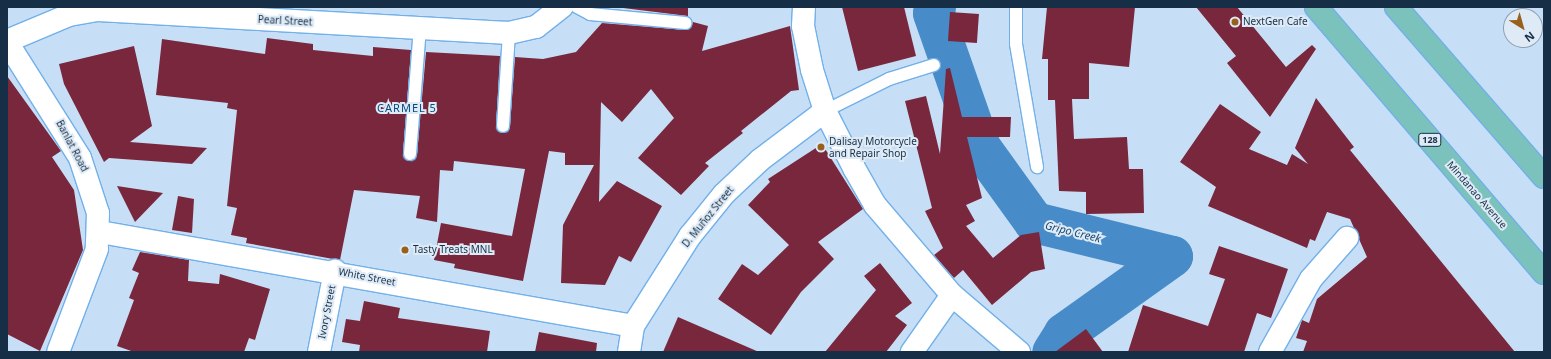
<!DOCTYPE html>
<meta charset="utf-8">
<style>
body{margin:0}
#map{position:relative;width:1551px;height:359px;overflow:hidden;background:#c6dff6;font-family:"Noto Sans",sans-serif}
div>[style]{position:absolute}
.river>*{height:41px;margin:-20.5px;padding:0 20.5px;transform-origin:20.5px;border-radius:20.5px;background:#478cc8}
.building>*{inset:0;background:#79273d;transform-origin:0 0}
.roads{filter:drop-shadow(1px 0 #72b0e9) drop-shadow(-1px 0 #72b0e9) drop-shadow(0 1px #72b0e9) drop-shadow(0 -1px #72b0e9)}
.service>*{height:12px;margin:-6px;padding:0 6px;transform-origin:6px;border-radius:6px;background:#fff}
.minor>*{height:22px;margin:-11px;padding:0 11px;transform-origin:11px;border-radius:11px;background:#fff}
.tertiary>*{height:22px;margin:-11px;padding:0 11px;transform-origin:11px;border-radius:11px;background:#fff}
.primary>*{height:22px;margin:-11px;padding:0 11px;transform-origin:11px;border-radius:11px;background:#7cc2bc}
.dots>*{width:11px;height:11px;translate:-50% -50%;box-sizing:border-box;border:2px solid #deeaf6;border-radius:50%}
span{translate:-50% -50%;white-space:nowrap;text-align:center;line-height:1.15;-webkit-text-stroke:4px #deeaf6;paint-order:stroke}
.shield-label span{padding:1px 3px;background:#deeaf6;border:1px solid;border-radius:3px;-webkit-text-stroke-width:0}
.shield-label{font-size:9px;color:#162f46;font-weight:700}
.street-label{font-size:10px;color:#162f46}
.poi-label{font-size:10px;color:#162f46}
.left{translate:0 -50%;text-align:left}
.neighbourhood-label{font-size:11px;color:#034b7d;letter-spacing:1px}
.water-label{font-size:11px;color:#164871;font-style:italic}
.frame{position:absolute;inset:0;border:8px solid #162f46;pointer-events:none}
.north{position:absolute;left:1503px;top:8px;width:40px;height:40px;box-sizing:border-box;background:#deeaf6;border:1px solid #8e9fb0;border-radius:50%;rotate:143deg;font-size:11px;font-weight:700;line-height:16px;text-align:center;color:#162f46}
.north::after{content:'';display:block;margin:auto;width:14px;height:18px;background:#98611b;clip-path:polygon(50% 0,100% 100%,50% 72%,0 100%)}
</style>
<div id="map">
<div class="river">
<div style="left:935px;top:7px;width:6px;rotate:108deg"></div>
<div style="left:933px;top:13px;width:142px;rotate:70.7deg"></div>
<div style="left:980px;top:147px;width:92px;rotate:54.2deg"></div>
<div style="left:1034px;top:222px;width:142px;rotate:13.8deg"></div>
<div style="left:1172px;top:256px;width:133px;rotate:144.5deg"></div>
<div style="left:1064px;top:333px;width:22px;rotate:122deg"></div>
</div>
<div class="building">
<div style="clip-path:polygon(615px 7px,688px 7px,688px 16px)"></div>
<div style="clip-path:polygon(842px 7px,904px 7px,916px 56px,858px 71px)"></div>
<div style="clip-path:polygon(1047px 7px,1135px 7px,1129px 67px,1089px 63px,1089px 99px,1072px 99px,1074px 139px,1127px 137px,1129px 169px,1143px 169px,1144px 213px,1086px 214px,1086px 192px,1059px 191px,1055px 100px,1048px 100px,1048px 59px,1042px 59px)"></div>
<div style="clip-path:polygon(1196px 7px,1237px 7px,1286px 67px,1312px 45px,1316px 49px,1270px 117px,1227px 63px,1236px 56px)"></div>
<div style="left:950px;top:12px;width:29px;height:29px;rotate:4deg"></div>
<div style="clip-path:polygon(693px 22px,708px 26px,702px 51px,790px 26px,799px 90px,791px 91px,741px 131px,743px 133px,705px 163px,709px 166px,681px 195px,638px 158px,674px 118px,651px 89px,622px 122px,601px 102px,599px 202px,617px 181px,662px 206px,631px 262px,619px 256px,605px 285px,561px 283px,563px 225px,594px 165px,565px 165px,565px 153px,549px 151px,523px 281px,454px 268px,455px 264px,434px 260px,441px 223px,512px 236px,525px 169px,454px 161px,453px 171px,440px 170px,437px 222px,416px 218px,420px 196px,354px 190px,340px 260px,333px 259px,246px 243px,247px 238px,231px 235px,237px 208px,227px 206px,237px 110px,227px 108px,228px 103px,156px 95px,162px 39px,265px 54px,267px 38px,313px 44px,313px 50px,373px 56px,373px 47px,411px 50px,403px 153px,410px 161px,417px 155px,426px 52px,500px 56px,496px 126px,503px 133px,510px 126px,515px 57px,543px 59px,576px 52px,602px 23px,685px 30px)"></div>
<div style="clip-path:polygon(134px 46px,152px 126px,130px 142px,207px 148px,192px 164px,109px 158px,104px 162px,64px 84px,59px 64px)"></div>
<div style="clip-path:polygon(950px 68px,962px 117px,1011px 117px,1010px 137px,967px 137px,982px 198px,966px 205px,975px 221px,966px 226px,993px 258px,1021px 235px,1039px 232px,1045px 269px,1031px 272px,992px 305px,963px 270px,954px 278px,934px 255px,943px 248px,925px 211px,932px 208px,905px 101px,926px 96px,940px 154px,946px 69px)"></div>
<div style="clip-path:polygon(7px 76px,61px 151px,52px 157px,74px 190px,83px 250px,40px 351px,7px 334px)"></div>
<div style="clip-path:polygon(1316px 98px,1354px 147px,1350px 150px,1515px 352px,1303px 352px,1307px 341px,1296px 338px,1302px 320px,1309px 323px,1317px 299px,1367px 257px,1350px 219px,1327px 212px,1315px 241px,1310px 239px,1307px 248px,1208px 206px,1216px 187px,1180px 162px,1220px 104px,1261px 132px,1249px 149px,1287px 165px,1292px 154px,1308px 164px,1295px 148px)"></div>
<div style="clip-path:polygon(822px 144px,863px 209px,818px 242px,834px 259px,801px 292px,771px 335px,718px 299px,742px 264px,758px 275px,789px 245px,748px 205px,770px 182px,768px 179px)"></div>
<div style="clip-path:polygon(117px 186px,163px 193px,135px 222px)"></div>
<div style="clip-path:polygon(178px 196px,194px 199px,192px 233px,172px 230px)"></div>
<div style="clip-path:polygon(1219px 246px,1288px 269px,1271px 318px,1257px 313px,1244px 352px,1128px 352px,1143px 305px,1208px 326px,1225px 279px,1209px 274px)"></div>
<div style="clip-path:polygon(140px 252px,189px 260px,188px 281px,219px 284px,220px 274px,270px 289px,255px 340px,249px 338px,244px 352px,134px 352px,117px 346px,134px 300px,129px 298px,139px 273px,132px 270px)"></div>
<div style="clip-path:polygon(880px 263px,912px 303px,895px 316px,907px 325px,886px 352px,825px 352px,876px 290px,864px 276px)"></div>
<div style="clip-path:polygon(364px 301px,400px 308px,398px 318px,490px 331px,487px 352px,359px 352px,360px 345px,342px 342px,346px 319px,360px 321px)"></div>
<div style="clip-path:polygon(678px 317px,759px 352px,663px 352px)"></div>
<div style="clip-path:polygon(1086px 329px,1103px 352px,1055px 352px)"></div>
<div style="clip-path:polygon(539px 332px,597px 343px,596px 352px,535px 352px)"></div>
</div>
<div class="roads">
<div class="service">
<div style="left:577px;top:7px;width:15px;rotate:28deg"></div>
<div style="left:590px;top:14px;width:96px;rotate:5.4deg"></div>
<div style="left:1016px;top:7px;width:37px;rotate:90deg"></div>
<div style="left:1016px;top:44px;width:125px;rotate:80.3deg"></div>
<div style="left:825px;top:111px;width:72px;rotate:-26.6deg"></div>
<div style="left:889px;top:79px;width:47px;rotate:-17.3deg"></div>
<div style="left:503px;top:126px;width:93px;rotate:-86.3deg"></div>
<div style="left:410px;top:154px;width:126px;rotate:-85.5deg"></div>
</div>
<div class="minor">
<div style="left:7px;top:41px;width:67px;rotate:-22.8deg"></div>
<div style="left:69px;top:15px;width:29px;rotate:-10deg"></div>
<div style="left:98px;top:10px;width:412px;rotate:3.2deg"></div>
<div style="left:509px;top:33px;width:28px;rotate:-13deg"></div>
<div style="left:536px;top:27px;width:33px;rotate:-38deg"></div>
<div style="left:952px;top:295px;width:88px;rotate:40.4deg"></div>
<div style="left:319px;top:352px;width:83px;rotate:-78.8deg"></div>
<div style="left:629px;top:352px;width:26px;rotate:-81deg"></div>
<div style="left:1270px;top:352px;width:84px;rotate:-60.7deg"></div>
<div style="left:1311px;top:279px;width:55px;rotate:-48.7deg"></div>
</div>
<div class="tertiary">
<div style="left:804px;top:7px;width:19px;rotate:93deg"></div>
<div style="left:803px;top:26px;width:45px;rotate:78.4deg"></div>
<div style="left:812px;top:70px;width:43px;rotate:72.4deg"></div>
<div style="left:825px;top:111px;width:64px;rotate:63deg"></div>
<div style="left:854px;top:168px;width:43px;rotate:60.4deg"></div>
<div style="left:875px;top:205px;width:118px;rotate:49.5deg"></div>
<div style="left:952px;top:295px;width:70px;rotate:125.1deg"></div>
<div style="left:7px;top:42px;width:137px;rotate:57.8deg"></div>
<div style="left:80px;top:158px;width:58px;rotate:71.9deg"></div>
<div style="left:98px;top:213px;width:36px;rotate:92deg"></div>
<div style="left:97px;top:249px;width:110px;rotate:110.7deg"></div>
<div style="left:100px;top:232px;width:541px;rotate:10deg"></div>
<div style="left:633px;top:326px;width:107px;rotate:-57.7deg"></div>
<div style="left:690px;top:236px;width:54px;rotate:-51deg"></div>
<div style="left:724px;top:194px;width:50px;rotate:-43.4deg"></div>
<div style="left:760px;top:160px;width:81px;rotate:-37deg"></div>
</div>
<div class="primary">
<div style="left:1316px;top:7px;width:350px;rotate:49.4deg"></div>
<div style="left:1396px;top:7px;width:225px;rotate:49deg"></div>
</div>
</div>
<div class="dots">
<div style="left:1235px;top:22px;background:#98611b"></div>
<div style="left:821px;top:147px;background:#98611b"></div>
<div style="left:405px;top:250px;background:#98611b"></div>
</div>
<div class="shield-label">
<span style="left:1430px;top:140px">128</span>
</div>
<div class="street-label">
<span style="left:285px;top:21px;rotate:3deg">Pearl Street</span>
<span style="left:72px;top:146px;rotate:62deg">Banlat Road</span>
<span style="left:1477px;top:195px;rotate:49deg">Mindanao Avenue</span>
<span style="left:708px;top:217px;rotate:-51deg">D. Muñoz Street</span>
<span style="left:367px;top:277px;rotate:11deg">White Street</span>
<span style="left:327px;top:312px;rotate:-79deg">Ivory Street</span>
</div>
<div class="poi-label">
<span class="left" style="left:1243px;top:22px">NextGen Cafe</span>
<span class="left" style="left:829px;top:147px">Dalisay Motorcycle<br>and Repair Shop</span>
<span class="left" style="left:413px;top:250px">Tasty Treats MNL</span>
</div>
<div class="neighbourhood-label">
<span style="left:407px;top:108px">CARMEL 5</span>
</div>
<div class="water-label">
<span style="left:1073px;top:232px;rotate:14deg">Gripo Creek</span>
</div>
<div class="frame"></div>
<div class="north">N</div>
</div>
